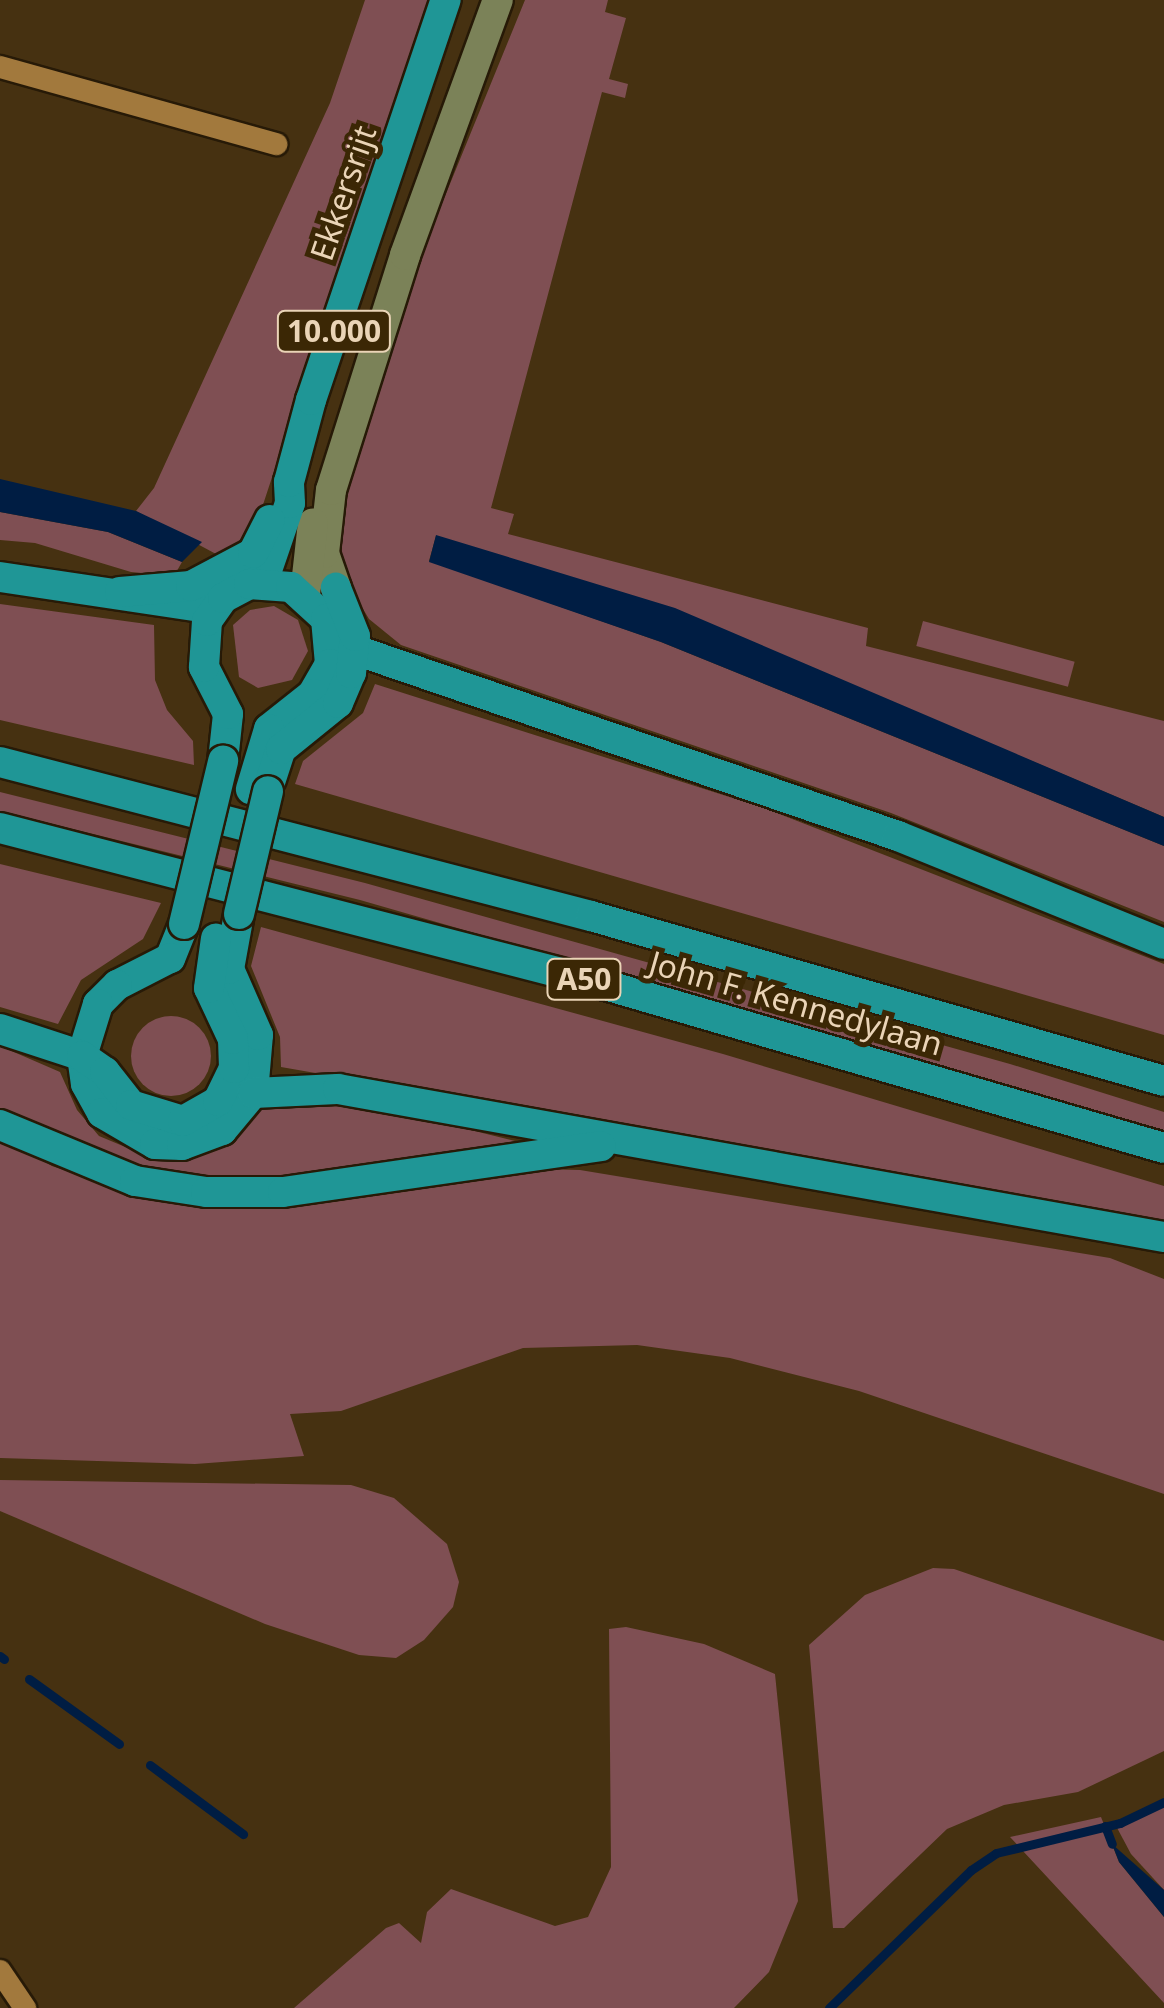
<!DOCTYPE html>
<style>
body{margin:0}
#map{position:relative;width:1164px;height:2008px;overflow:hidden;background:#463111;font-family:"Noto Sans",sans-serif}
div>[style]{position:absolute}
.green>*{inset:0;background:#7f4f53;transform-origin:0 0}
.round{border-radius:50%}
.water>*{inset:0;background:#001d43}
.stream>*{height:9px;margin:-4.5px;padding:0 4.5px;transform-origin:4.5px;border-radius:4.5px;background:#001d43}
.roads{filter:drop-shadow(2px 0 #271a07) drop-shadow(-2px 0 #271a07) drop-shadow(0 2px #271a07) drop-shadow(0 -2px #271a07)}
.street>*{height:22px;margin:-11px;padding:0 11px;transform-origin:11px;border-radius:11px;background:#a2793d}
.secondary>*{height:30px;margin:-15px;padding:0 15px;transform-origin:15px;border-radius:15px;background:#7b8258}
.highway>*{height:30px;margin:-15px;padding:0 15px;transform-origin:15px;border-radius:15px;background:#1f9696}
.bridges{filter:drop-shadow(2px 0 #271a07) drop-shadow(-2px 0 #271a07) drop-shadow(0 2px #271a07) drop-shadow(0 -2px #271a07)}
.highway-bridge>*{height:30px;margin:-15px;padding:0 15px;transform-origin:15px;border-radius:15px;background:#1f9696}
span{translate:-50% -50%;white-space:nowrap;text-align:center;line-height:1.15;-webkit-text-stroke:10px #3b2705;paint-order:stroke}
.shield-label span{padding:2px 8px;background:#3b2705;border:2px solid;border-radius:8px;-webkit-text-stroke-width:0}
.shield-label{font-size:30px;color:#ead4b7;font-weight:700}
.street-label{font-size:32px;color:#ead4b7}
</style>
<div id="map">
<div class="green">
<div style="clip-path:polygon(365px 0,429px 0,257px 523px,237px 546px,216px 554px,136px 511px,154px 488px,330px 103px)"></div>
<div style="clip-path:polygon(525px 0,608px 0,605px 12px,626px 18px,609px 79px,628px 84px,625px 98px,602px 92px,491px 508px,514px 514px,508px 534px,868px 628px,866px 646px,1164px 721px,1164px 817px,930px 718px,436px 536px,429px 561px,661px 642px,1164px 846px,1164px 922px,891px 813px,401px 645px,369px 619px,342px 574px,339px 521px,425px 245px)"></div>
<div style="clip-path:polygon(0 512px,108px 532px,182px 562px,174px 576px,131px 572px,35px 543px,0 540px)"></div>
<div style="clip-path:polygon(0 604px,154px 625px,155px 680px,167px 710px,193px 741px,194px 765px,0 720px)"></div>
<div style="clip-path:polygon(274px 606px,298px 620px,308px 651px,292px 680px,258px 688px,239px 677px,233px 625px,250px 610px)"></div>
<div style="left:923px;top:621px;width:157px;height:26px;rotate:15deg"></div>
<div style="clip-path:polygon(375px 684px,764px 808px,1164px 964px,1164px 1035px,295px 784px,303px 761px,363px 713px)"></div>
<div style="clip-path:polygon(0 792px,365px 883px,1010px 1064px,1164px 1112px,1164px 1132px,360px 900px,0 811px)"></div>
<div style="clip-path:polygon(0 864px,161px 903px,143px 939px,81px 980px,58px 1024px,0 1007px)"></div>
<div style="clip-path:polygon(261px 927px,723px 1054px,1164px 1186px,1164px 1221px,281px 1067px,280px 1037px,251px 966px)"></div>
<div class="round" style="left:131px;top:1016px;width:80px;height:80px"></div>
<div style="clip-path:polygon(0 1046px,60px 1072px,77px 1110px,99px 1136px,159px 1161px,218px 1148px,264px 1105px,337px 1097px,548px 1149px,326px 1176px,206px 1180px,139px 1169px,64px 1143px,0 1110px)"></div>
<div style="clip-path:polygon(0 1135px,52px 1166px,135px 1193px,503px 1168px,580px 1170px,1110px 1258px,1164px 1279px,1164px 1494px,859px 1391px,730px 1358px,637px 1345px,523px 1348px,341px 1411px,290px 1414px,304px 1456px,195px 1464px,0 1458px)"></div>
<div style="clip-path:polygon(0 1480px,351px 1485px,394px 1498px,447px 1544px,459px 1582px,453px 1607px,424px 1640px,396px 1658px,359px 1655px,265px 1624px,0 1511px)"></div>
<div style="clip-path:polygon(933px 1568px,954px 1569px,1164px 1641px,1164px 1751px,1078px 1792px,1004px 1805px,947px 1829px,844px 1928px,833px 1928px,809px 1645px,865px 1595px)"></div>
<div style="clip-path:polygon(626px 1627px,704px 1644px,775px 1674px,798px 1901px,769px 1972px,734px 2008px,294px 2008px,386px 1928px,399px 1923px,421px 1943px,427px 1912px,451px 1889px,555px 1926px,588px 1917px,611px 1867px,609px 1629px)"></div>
<div style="clip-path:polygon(1164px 1807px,1164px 1890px,1131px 1854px,1115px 1824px)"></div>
<div style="clip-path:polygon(1101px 1817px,1119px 1862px,1164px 1917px,1164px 2003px,1010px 1837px)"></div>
</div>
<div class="water">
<div style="clip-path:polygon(0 479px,136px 511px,202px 542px,182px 562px,108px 532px,0 512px)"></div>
<div style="clip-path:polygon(436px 535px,675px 608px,1164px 817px,1164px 846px,661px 642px,429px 562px)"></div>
<div style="clip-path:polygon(1112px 1844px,1164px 1890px,1164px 1917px,1119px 1862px)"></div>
</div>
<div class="stream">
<div style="left:0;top:1656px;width:5px;rotate:37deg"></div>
<div style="left:29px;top:1679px;width:111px;rotate:35.8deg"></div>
<div style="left:150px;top:1765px;width:116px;rotate:36.6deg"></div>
<div style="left:1105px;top:1826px;width:19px;rotate:69deg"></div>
<div style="left:829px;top:2008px;width:198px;rotate:-44.2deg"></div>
<div style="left:971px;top:1870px;width:30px;rotate:-34deg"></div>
<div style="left:996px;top:1853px;width:128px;rotate:-13.6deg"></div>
<div style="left:1120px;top:1823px;width:49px;rotate:-25.5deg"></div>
</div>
<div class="roads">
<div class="street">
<div style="left:0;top:67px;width:287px;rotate:15.6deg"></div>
<div style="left:0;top:1971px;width:45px;rotate:56deg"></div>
</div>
<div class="secondary">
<div style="left:336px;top:588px;width:37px;rotate:-109deg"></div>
<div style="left:324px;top:553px;width:63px;rotate:-83.7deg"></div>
<div style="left:331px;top:490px;width:246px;rotate:-72.5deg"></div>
<div style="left:405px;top:255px;width:271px;rotate:-70deg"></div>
<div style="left:305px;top:594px;width:71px;rotate:-83.6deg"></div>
</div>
<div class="highway">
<div style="left:0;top:577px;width:216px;rotate:8.5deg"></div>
<div style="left:263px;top:582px;width:83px;rotate:-71.1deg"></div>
<div style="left:290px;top:503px;width:21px;rotate:-93deg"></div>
<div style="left:289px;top:482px;width:85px;rotate:-75deg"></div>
<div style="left:311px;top:400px;width:422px;rotate:-71.4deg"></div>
<div style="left:120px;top:592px;width:71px;rotate:-4.8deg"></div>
<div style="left:191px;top:586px;width:70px;rotate:-28deg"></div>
<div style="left:253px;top:553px;width:37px;rotate:-63deg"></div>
<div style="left:332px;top:642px;width:598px;rotate:18.92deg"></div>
<div style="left:898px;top:836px;width:287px;rotate:22.1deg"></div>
<div style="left:223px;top:761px;width:47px;rotate:-83.9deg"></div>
<div style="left:228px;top:714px;width:53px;rotate:-117.1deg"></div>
<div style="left:204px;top:667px;width:46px;rotate:-86.3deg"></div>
<div style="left:207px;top:621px;width:28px;rotate:-55deg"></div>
<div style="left:223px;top:598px;width:30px;rotate:-28deg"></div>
<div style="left:249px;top:584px;width:42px;rotate:4.1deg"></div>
<div style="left:291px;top:587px;width:47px;rotate:42.4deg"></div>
<div style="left:326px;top:619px;width:45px;rotate:84.9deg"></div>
<div style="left:330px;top:664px;width:34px;rotate:120deg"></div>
<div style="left:313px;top:694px;width:56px;rotate:141.5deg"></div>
<div style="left:269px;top:729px;width:63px;rotate:106.7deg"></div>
<div style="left:0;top:762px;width:611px;rotate:14.61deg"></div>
<div style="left:591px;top:916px;width:596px;rotate:16.06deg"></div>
<div style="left:271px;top:779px;width:32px;rotate:-72deg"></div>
<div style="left:281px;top:749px;width:73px;rotate:-38.9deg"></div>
<div style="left:338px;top:703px;width:33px;rotate:-67deg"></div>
<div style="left:351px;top:673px;width:37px;rotate:-84deg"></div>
<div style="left:355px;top:636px;width:52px;rotate:-111.6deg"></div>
<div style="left:0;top:828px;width:607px;rotate:14.49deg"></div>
<div style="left:588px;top:980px;width:600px;rotate:16.26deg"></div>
<div style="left:184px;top:924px;width:37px;rotate:112deg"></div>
<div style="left:170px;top:958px;width:59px;rotate:153deg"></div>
<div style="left:117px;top:985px;width:27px;rotate:135deg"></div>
<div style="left:98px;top:1004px;width:54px;rotate:107.1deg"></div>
<div style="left:82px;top:1056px;width:28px;rotate:82deg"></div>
<div style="left:86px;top:1084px;width:33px;rotate:61deg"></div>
<div style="left:102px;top:1113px;width:61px;rotate:30.3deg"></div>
<div style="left:155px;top:1144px;width:27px;rotate:2deg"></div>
<div style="left:182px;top:1145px;width:43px;rotate:-20.6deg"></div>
<div style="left:222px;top:1130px;width:48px;rotate:-50deg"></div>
<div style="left:253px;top:1093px;width:58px;rotate:-85.1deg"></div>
<div style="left:258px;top:1035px;width:72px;rotate:-113.7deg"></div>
<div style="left:229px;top:969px;width:56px;rotate:-79.7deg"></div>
<div style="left:0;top:1029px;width:86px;rotate:18.2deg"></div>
<div style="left:82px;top:1056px;width:28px;rotate:35deg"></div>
<div style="left:105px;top:1072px;width:42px;rotate:51.8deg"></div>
<div style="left:131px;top:1105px;width:54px;rotate:17.1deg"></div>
<div style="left:183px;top:1121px;width:40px;rotate:-29.7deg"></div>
<div style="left:218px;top:1101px;width:37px;rotate:-64deg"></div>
<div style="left:234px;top:1068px;width:29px;rotate:-92deg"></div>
<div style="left:233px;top:1039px;width:56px;rotate:-115.2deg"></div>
<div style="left:209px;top:988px;width:50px;rotate:-82deg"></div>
<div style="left:253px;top:1093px;width:85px;rotate:-2.7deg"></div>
<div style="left:338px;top:1089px;width:839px;rotate:10.16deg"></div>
<div style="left:0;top:1125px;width:146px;rotate:22.5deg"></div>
<div style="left:135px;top:1181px;width:72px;rotate:8.8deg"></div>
<div style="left:206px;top:1192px;width:77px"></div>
<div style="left:283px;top:1192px;width:321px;rotate:-8.2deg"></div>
</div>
</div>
<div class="bridges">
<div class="highway-bridge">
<div style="left:239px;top:914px;width:126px;rotate:-76.7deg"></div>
<div style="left:184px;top:924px;width:168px;rotate:-76.5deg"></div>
</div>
</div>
<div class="shield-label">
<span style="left:334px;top:331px">10.000</span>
<span style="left:584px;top:979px">A50</span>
</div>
<div class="street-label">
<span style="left:343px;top:193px;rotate:-71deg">Ekkersrijt</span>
<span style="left:796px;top:1003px;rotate:16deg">John F. Kennedylaan</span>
</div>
</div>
